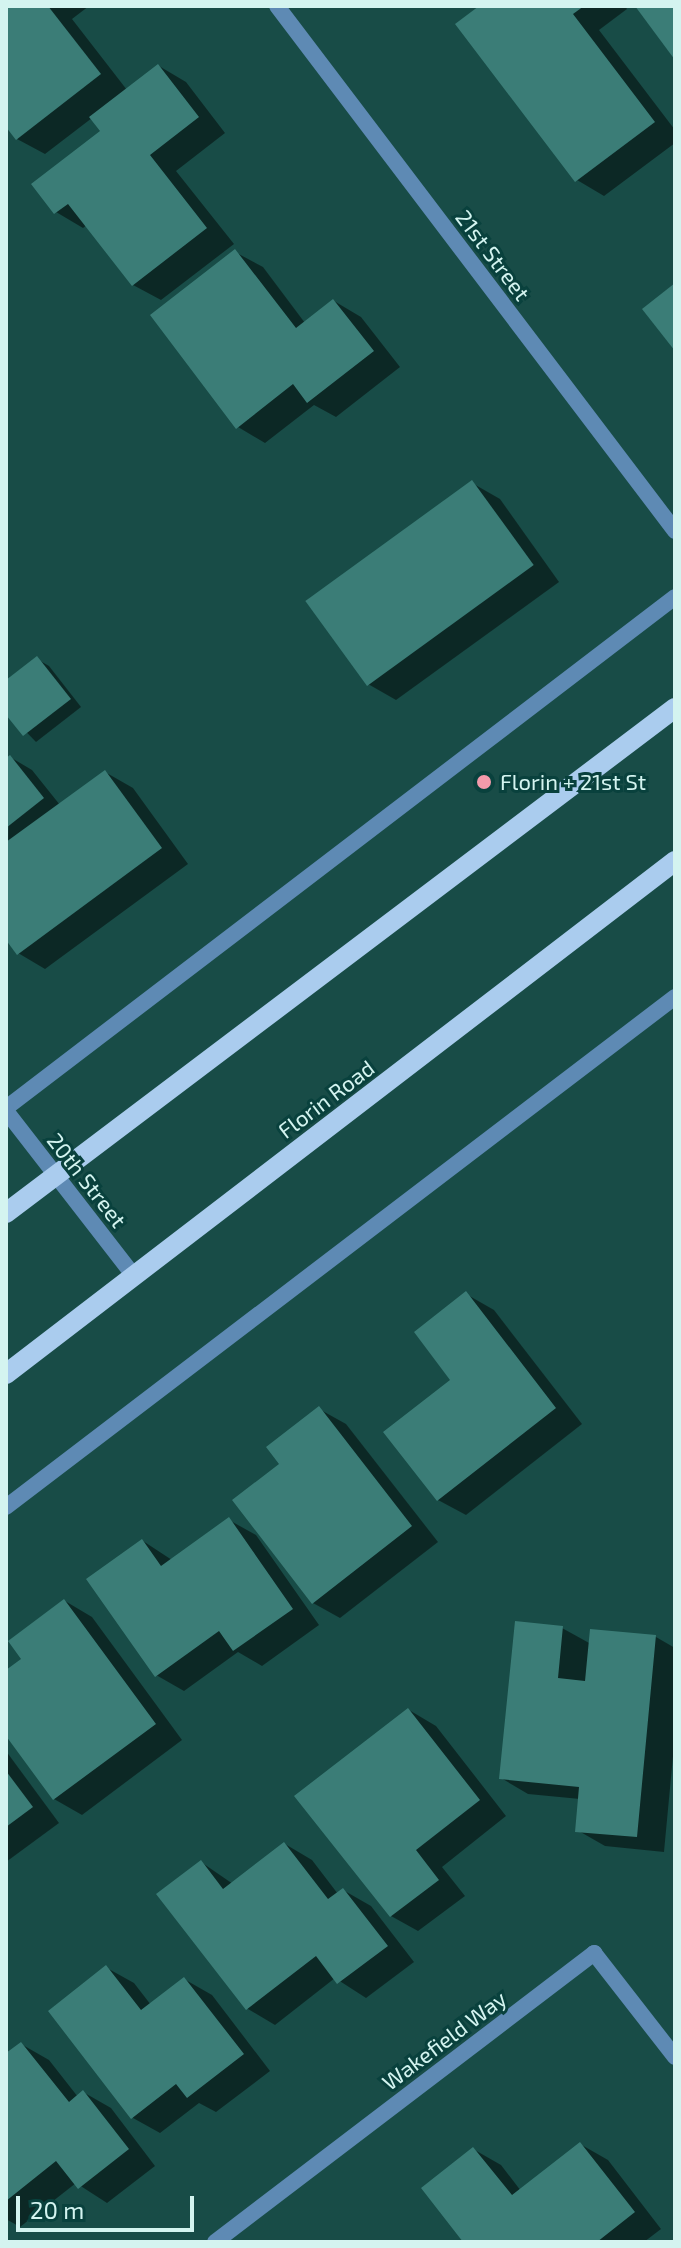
<!DOCTYPE html>
<style>
body{margin:0}
#map{position:relative;width:681px;height:2248px;overflow:hidden;background:#184c47;font-family:"Exo 2",sans-serif}
div>[style]{position:absolute}
.shadow>*{inset:0;background:#0007}
.building>*{inset:0;background:#3b7d77;transform-origin:0 0}
.minor>*{height:16px;margin:-8px;padding:0 8px;transform-origin:8px;border-radius:8px;background:#5e8ab4}
.primary>*{height:20px;margin:-10px;padding:0 10px;transform-origin:10px;border-radius:10px;background:#ace}
.dots>*{width:22px;height:22px;translate:-50% -50%;box-sizing:border-box;border:4px solid #09413d;border-radius:50%}
span{translate:-50% -50%;white-space:nowrap;text-align:center;line-height:1.15;-webkit-text-stroke:6px #09413d;paint-order:stroke}
.street-label{font-size:22px;color:#d4f4f0}
.poi-label{font-size:22px;color:#d4f4f0}
.left{translate:0 -50%;text-align:left}
.frame{position:absolute;inset:0;border:8px solid #d4f4f0;pointer-events:none}
.scale{position:absolute;left:16px;top:2196px;width:178px;height:36px;box-sizing:border-box;border:4px solid #d4f4f0;border-top:0;padding-left:10px;font-size:24px;line-height:28px;white-space:nowrap;color:#d4f4f0;-webkit-text-stroke:6px #09413d;paint-order:stroke}
</style>
<div id="map">
<div class="shadow">
<div style="clip-path:polygon(6px 6px,89px 6px,72px 19px,127px 90px,159px 66px,186px 82px,225px 133px,176px 171px,234px 244px,161px 300px,133px 285px,87px 225px,83px 228px,56px 212px,103px 131px,92px 118px,45px 154px,17px 139px,6px 124px)"></div>
<div style="clip-path:polygon(482px 6px,625px 6px,627px 9px,599px 30px,675px 130px,675px 143px,604px 196px,577px 180px)"></div>
<div style="clip-path:polygon(235px 252px,263px 267px,305px 323px,334px 301px,361px 317px,400px 367px,336px 417px,314px 405px,265px 443px,238px 427px)"></div>
<div style="clip-path:polygon(472px 483px,500px 499px,559px 582px,396px 700px,368px 684px)"></div>
<div style="clip-path:polygon(37px 659px,49px 666px,81px 707px,36px 742px,6px 711px,6px 682px)"></div>
<div style="clip-path:polygon(10px 757px,32px 770px,60px 805px,105px 772px,133px 788px,188px 864px,45px 969px,18px 953px,6px 937px)"></div>
<div style="clip-path:polygon(466px 1294px,494px 1310px,582px 1424px,466px 1515px,438px 1500px)"></div>
<div style="clip-path:polygon(319px 1409px,346px 1424px,438px 1542px,340px 1618px,313px 1603px)"></div>
<div style="clip-path:polygon(229px 1520px,256px 1535px,319px 1625px,262px 1666px,238px 1652px,184px 1691px,156px 1675px,143px 1541px,172px 1560px)"></div>
<div style="clip-path:polygon(65px 1601px,92px 1617px,182px 1740px,82px 1815px,54px 1799px,6px 1733px,6px 1673px,24px 1659px)"></div>
<div style="clip-path:polygon(562px 1628px,591px 1644px,656px 1637px,675px 1648px,675px 1735px,664px 1852px,605px 1846px,577px 1830px,580px 1799px,528px 1794px,501px 1778px)"></div>
<div style="clip-path:polygon(409px 1710px,436px 1726px,506px 1816px,442px 1867px,465px 1896px,418px 1931px,391px 1916px)"></div>
<div style="clip-path:polygon(6px 1751px,59px 1823px,6px 1862px)"></div>
<div style="clip-path:polygon(285px 1844px,312px 1860px,338px 1894px,343px 1890px,371px 1906px,414px 1962px,366px 1998px,335px 1978px,275px 2025px,248px 2009px,159px 1895px,201px 1862px,233px 1884px)"></div>
<div style="clip-path:polygon(107px 1968px,134px 1983px,151px 2005px,184px 1979px,212px 1995px,270px 2071px,216px 2112px,199px 2103px,160px 2133px,133px 2118px)"></div>
<div style="clip-path:polygon(21px 2044px,49px 2060px,78px 2097px,83px 2092px,111px 2108px,155px 2166px,107px 2203px,76px 2183px,20px 2227px,6px 2219px,6px 2056px)"></div>
<div style="clip-path:polygon(580px 2144px,608px 2160px,661px 2229px,644px 2242px,466px 2242px,473px 2149px,501px 2165px,521px 2191px)"></div>
</div>
<div class="building">
<div style="clip-path:polygon(6px 6px,48px 6px,101px 74px,16px 140px,6px 127px)"></div>
<div style="clip-path:polygon(479px 6px,584px 6px,573px 14px,655px 122px,575px 182px,455px 24px)"></div>
<div style="clip-path:polygon(635px 6px,675px 6px,675px 60px)"></div>
<div style="clip-path:polygon(158px 64px,199px 117px,150px 155px,207px 228px,132px 286px,68px 204px,54px 214px,31px 184px,100px 131px,89px 117px)"></div>
<div style="clip-path:polygon(235px 249px,296px 328px,333px 299px,374px 351px,307px 403px,293px 384px,236px 429px,150px 315px)"></div>
<div style="clip-path:polygon(675px 283px,675px 351px,642px 309px)"></div>
<div style="left:472px;top:480px;width:105px;height:206px;rotate:54deg"></div>
<div style="clip-path:polygon(37px 656px,71px 699px,23px 736px,6px 715px,6px 680px)"></div>
<div style="clip-path:polygon(10px 755px,44px 798px,6px 828px,6px 758px)"></div>
<div style="clip-path:polygon(105px 770px,162px 848px,17px 955px,6px 940px,6px 842px)"></div>
<div style="clip-path:polygon(466px 1291px,556px 1408px,437px 1501px,383px 1432px,450px 1380px,414px 1332px)"></div>
<div style="clip-path:polygon(319px 1406px,412px 1526px,312px 1604px,232px 1500px,279px 1464px,266px 1447px)"></div>
<div style="clip-path:polygon(229px 1517px,293px 1609px,233px 1651px,219px 1631px,155px 1677px,86px 1579px,142px 1539px,161px 1566px)"></div>
<div style="clip-path:polygon(64px 1599px,156px 1724px,53px 1800px,6px 1736px,6px 1670px,21px 1659px,8px 1641px)"></div>
<div style="clip-path:polygon(515px 1621px,563px 1626px,558px 1678px,585px 1681px,590px 1629px,656px 1635px,637px 1837px,575px 1832px,579px 1787px,499px 1779px)"></div>
<div style="clip-path:polygon(408px 1708px,480px 1800px,416px 1850px,439px 1880px,390px 1917px,294px 1796px)"></div>
<div style="clip-path:polygon(6px 1771px,33px 1807px,6px 1827px)"></div>
<div style="clip-path:polygon(284px 1842px,328px 1899px,343px 1888px,388px 1946px,337px 1984px,316px 1956px,246px 2010px,156px 1894px,201px 1860px,223px 1889px)"></div>
<div style="clip-path:polygon(106px 1965px,141px 2010px,184px 1977px,244px 2054px,187px 2098px,176px 2084px,131px 2119px,48px 2011px)"></div>
<div style="clip-path:polygon(21px 2042px,69px 2102px,83px 2090px,129px 2149px,78px 2189px,56px 2161px,6px 2201px,6px 2053px)"></div>
<div style="clip-path:polygon(580px 2142px,635px 2212px,597px 2242px,463px 2242px,421px 2188px,473px 2147px,512px 2195px)"></div>
</div>
<div class="minor">
<div style="left:277px;top:6px;width:659px;rotate:52.83deg"></div>
<div style="left:6px;top:1108px;width:842px;rotate:-37.37deg"></div>
<div style="left:6px;top:1111px;width:209px;rotate:52.2deg"></div>
<div style="left:6px;top:1507px;width:841px;rotate:-37.32deg"></div>
<div style="left:215px;top:2242px;width:477px;rotate:-37.3deg"></div>
<div style="left:594px;top:1953px;width:132px;rotate:52.1deg"></div>
</div>
<div class="primary">
<div style="left:6px;top:1213px;width:838px;rotate:-37.05deg"></div>
<div style="left:6px;top:1374px;width:843px;rotate:-37.48deg"></div>
</div>
<div class="dots">
<div style="left:484px;top:782px;background:#f39aab"></div>
</div>
<div class="street-label">
<span style="left:493px;top:255px;rotate:53deg">21st Street</span>
<span style="left:326px;top:1099px;rotate:-37deg">Florin Road</span>
<span style="left:87px;top:1180px;rotate:52deg">20th Street</span>
<span style="left:444px;top:2040px;rotate:-37deg">Wakefield Way</span>
</div>
<div class="poi-label">
<span class="left" style="left:500px;top:782px">Florin + 21st St</span>
</div>
<div class="frame"></div>
<div class="scale">20 m</div>
</div>
